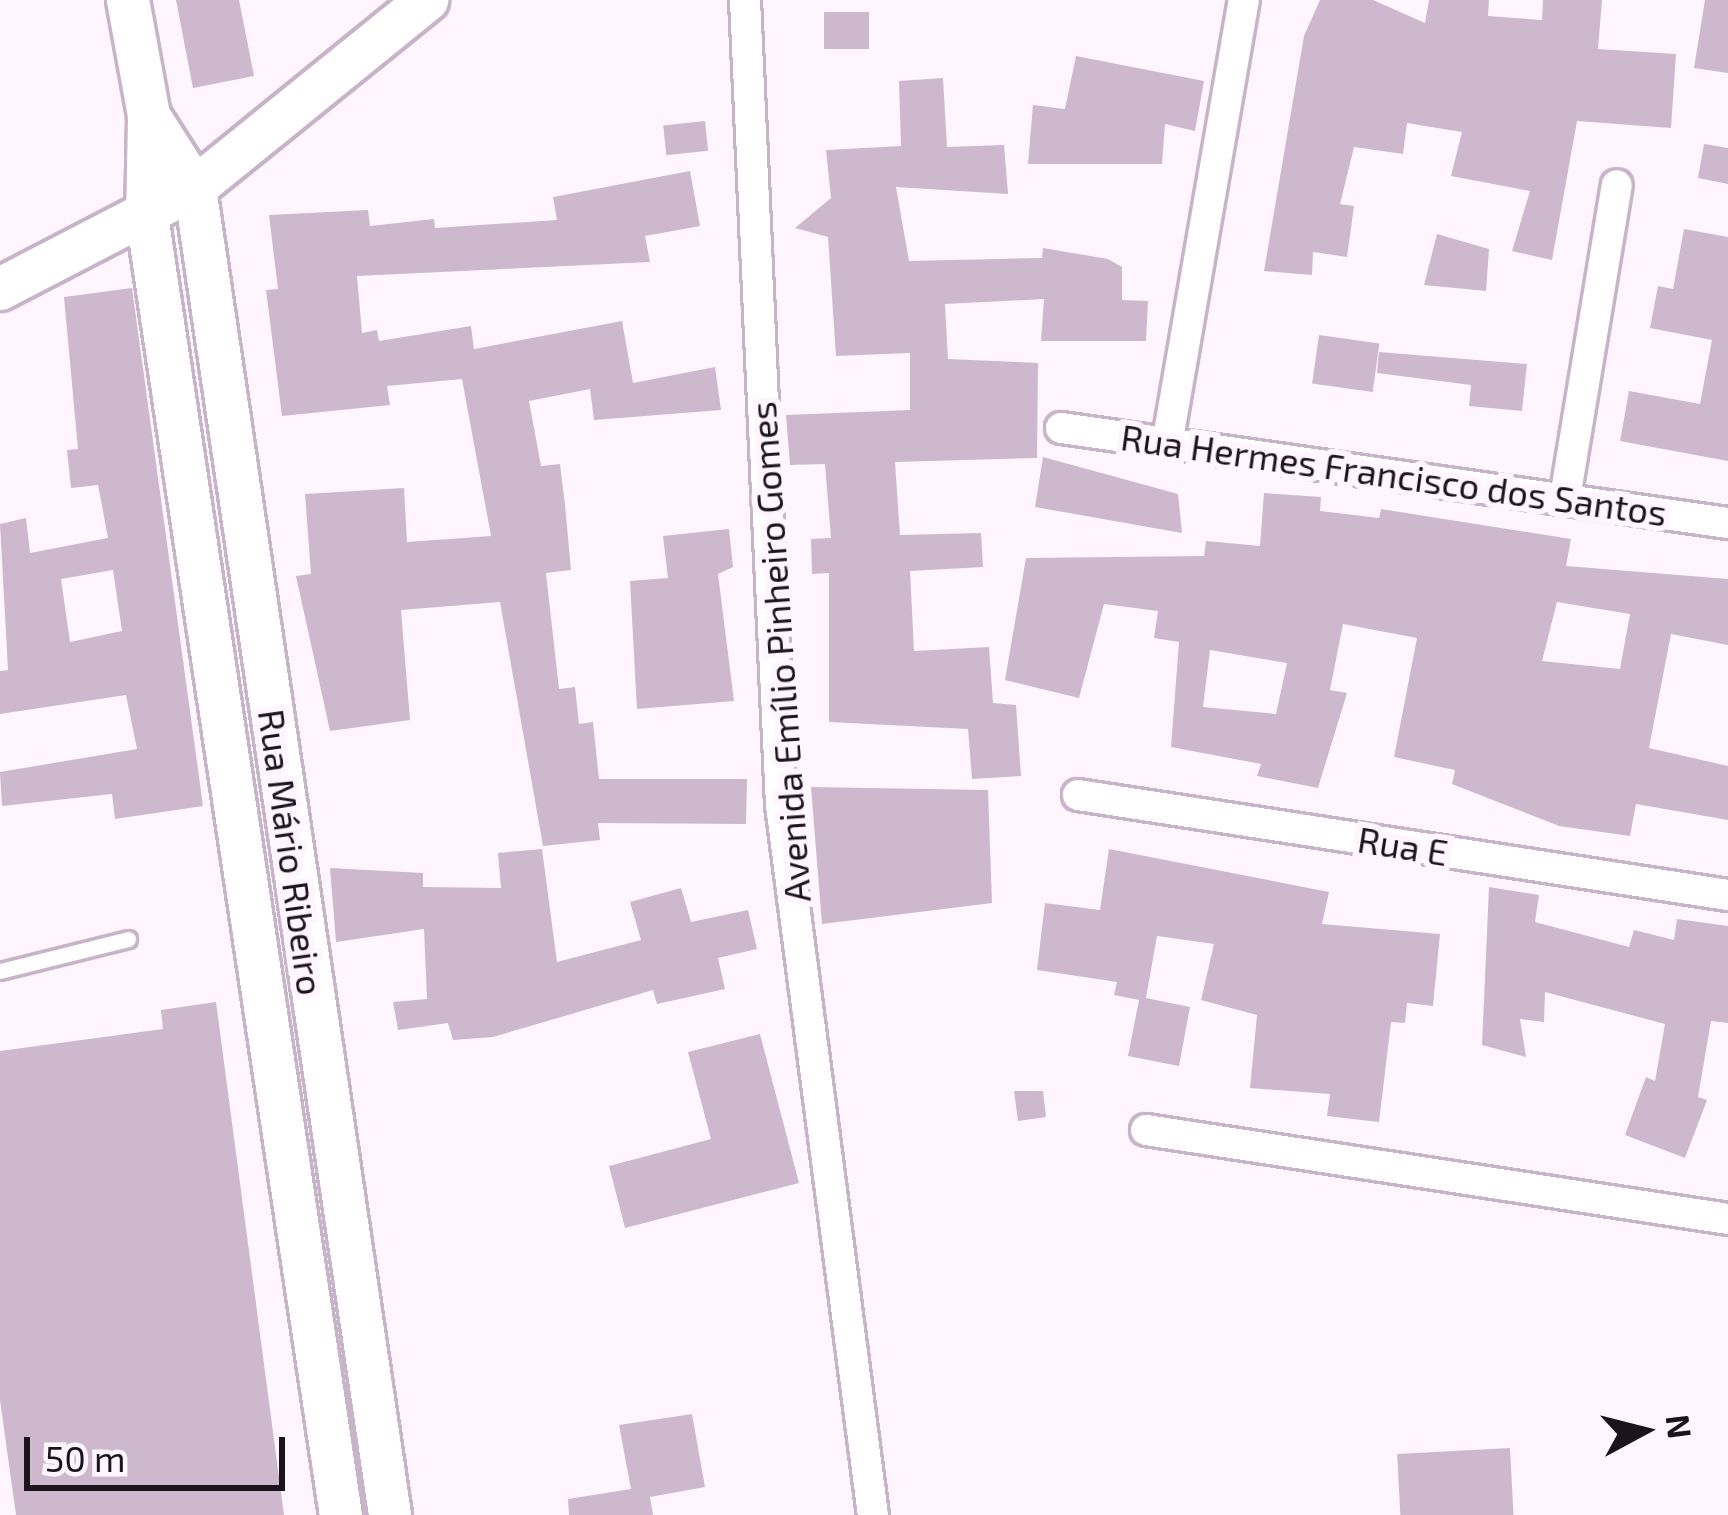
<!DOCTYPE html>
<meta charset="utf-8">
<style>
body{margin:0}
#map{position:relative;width:1728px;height:1515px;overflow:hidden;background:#fef5fe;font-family:"Exo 2",sans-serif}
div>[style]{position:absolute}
.building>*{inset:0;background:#cdb8cd;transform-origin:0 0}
.roads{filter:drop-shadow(3px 0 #c8b4c9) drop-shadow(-3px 0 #c8b4c9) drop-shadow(0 3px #c8b4c9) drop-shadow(0 -3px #c8b4c9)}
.service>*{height:15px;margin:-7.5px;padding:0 7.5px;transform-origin:7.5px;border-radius:7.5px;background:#fff}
.minor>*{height:30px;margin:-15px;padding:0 15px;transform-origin:15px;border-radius:15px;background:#fff}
.secondary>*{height:42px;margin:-21px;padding:0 21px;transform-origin:21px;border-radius:21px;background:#fff}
span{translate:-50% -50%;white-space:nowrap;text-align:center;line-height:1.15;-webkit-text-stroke:12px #fef5fe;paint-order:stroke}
.street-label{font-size:36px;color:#1c141c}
.north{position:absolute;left:1584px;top:1371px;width:120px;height:120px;-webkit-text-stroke:9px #fef5fe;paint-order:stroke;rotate:83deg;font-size:33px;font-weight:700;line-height:48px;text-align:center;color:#1c141c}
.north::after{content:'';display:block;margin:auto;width:42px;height:54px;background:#1c141c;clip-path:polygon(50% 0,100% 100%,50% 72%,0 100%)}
.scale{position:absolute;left:24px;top:1437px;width:261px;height:54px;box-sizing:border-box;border:6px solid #1c141c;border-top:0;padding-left:15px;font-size:36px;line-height:42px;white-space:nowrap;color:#1c141c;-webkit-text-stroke:9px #fef5fe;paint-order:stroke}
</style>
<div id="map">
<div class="building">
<div style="clip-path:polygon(176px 0,239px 0,254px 76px,193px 88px)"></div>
<div style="clip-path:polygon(1320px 0,1373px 0,1425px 23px,1429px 0,1489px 0,1488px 16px,1542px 20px,1543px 0,1602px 0,1598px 49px,1676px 54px,1671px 128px,1577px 121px,1552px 260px,1512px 251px,1530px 191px,1451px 176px,1462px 132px,1407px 123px,1403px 154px,1354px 147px,1340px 204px,1354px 206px,1347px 257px,1313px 252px,1312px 275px,1264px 271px,1304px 36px)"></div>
<div style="clip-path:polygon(1705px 0,1728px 0,1728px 73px,1694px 68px)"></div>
<div style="left:869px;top:12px;width:37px;height:45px;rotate:90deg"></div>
<div style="clip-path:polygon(1076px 56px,1204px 81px,1195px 131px,1165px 124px,1162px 164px,1028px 164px,1033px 105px,1065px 109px)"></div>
<div style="clip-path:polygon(943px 78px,947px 147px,1004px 145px,1008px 194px,896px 187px,909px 261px,1042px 258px,1043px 248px,1108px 259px,1122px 267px,1122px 300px,1148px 301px,1146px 341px,1041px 341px,1044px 299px,945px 304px,948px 359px,1038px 363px,1037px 458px,895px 462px,900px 535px,981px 533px,983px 567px,910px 571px,914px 651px,989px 647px,993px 703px,1016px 705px,1021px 776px,972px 779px,968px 729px,829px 722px,829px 573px,812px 574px,811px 539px,831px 538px,825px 464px,790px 465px,786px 415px,910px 410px,910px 353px,836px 356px,828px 237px,795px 228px,831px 198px,826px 150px,901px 146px,899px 81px)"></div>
<div style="left:705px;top:121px;width:30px;height:42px;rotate:84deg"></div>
<div style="clip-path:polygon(1704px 144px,1728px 148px,1728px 184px,1698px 178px)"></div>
<div style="clip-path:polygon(690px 171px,700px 226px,645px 236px,650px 262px,357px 276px,362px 333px,377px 330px,379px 341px,471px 326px,474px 349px,622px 321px,633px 383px,715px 367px,721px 410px,594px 420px,590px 389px,529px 401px,541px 466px,560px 464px,565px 505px,571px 570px,546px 573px,559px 689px,575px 687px,579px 724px,593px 722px,599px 779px,747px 779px,746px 824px,598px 823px,600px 840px,543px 846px,500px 602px,401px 610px,410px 720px,330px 731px,296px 576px,311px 574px,305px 494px,404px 488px,407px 542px,491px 536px,462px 379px,387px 386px,390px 405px,282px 416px,266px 290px,278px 289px,269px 215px,368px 210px,370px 226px,434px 219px,435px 228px,557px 220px,553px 197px)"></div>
<div style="clip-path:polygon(1684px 229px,1728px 237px,1728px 461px,1620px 441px,1629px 391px,1700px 404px,1712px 340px,1650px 328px,1658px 286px,1673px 289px)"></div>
<div style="clip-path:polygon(1437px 234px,1489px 249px,1486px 291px,1424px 285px)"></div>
<div style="clip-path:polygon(evenodd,132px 288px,203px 806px,115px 819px,112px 794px,2px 806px,0 772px,137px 749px,126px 695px,0 714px,0 671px,8px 670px,0 524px,26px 518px,30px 553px,108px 538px,98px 485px,71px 488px,67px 450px,78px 449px,64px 297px,132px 288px,113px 570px,122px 631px,70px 642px,61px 579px,113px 570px)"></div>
<div style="left:1319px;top:335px;width:61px;height:49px;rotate:8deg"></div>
<div style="clip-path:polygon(1379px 352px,1527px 364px,1522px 411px,1469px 406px,1471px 385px,1377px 373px)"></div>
<div style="clip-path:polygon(1043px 457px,1178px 494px,1182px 533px,1035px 507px)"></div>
<div style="clip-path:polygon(evenodd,1264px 493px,1321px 497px,1320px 511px,1379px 518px,1381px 509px,1571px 539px,1566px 566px,1728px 579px,1728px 645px,1671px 634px,1649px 748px,1728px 766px,1728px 820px,1636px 804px,1630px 836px,1559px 826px,1452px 784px,1455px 770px,1394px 757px,1417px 638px,1343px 624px,1330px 690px,1347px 693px,1318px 788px,1257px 776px,1261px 764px,1171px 747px,1179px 642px,1154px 638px,1158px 611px,1104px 604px,1079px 698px,1005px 680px,1026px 558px,1204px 556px,1206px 541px,1260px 546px,1264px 493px,1557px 602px,1630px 614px,1620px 669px,1542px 661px,1557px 602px,1264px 493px,1210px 650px,1287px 663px,1276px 714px,1203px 707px,1210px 650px)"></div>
<div style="clip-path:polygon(729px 529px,733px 567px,718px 574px,734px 701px,637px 709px,630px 581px,668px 578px,663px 536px)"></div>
<div style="clip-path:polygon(811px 787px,988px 790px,992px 903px,822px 924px)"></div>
<div style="clip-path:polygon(542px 849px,557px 962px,641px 940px,630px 902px,681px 888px,691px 922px,748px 910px,757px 949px,718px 958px,725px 989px,657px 1004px,653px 990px,493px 1037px,453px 1040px,448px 1023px,398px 1030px,393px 1002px,427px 999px,424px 929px,336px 942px,330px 868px,423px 873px,423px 887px,501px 888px,498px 853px)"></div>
<div style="clip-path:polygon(1109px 849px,1329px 892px,1322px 924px,1440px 934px,1433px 1006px,1407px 1003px,1405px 1023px,1391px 1022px,1379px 1122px,1327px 1116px,1330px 1094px,1250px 1088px,1257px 1015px,1201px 1000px,1214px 944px,1157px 936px,1146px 998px,1190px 1007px,1179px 1066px,1128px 1056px,1139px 1000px,1114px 995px,1117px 982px,1037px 970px,1045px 903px,1100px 910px)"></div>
<div style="clip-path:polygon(1489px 887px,1539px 895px,1535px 922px,1629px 947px,1634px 930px,1674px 940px,1677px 919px,1728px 926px,1728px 1023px,1711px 1021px,1698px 1097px,1707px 1100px,1685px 1158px,1625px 1135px,1646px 1077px,1655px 1081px,1665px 1024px,1545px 992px,1544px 1022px,1520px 1019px,1526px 1057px,1482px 1045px)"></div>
<div style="clip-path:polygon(216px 1002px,284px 1515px,16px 1515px,0 1400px,0 1051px,163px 1029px,161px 1010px)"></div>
<div style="clip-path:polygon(760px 1034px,799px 1183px,625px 1228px,609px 1166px,711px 1139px,688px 1052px)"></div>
<div style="clip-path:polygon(1014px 1091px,1043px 1091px,1046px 1117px,1018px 1121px)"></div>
<div style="clip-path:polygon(692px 1414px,705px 1487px,650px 1497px,653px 1515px,569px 1515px,568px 1499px,631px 1489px,619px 1425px)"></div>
<div style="left:1510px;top:1448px;width:67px;height:113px;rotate:87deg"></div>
</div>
<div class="roads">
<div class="service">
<div style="left:0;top:971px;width:132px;rotate:-14deg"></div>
</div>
<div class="minor">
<div style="left:745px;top:0;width:806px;rotate:87.44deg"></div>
<div style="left:781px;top:805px;width:716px;rotate:82.62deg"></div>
<div style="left:1061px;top:428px;width:674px;rotate:8.11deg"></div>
<div style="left:1168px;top:439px;width:446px;rotate:-80.2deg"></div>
<div style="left:1565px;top:498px;width:317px;rotate:-80.6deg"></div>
<div style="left:1078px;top:795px;width:658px;rotate:8.75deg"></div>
<div style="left:1146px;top:1130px;width:589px;rotate:8.69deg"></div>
</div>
<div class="secondary">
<div style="left:128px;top:0;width:118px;rotate:79.7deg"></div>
<div style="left:149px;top:116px;width:100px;rotate:91.1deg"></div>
<div style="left:147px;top:216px;width:1313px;rotate:81.51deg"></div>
<div style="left:149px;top:116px;width:85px;rotate:57.4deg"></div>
<div style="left:195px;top:188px;width:1341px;rotate:81.64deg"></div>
<div style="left:0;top:289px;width:220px;rotate:-27.4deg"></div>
<div style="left:195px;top:188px;width:299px;rotate:-39deg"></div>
</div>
</div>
<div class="street-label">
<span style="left:1394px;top:474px;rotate:8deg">Rua Hermes Francisco dos Santos</span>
<span style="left:779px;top:652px;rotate:-94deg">Avenida Emílio Pinheiro Gomes</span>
<span style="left:1403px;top:845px;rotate:9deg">Rua E</span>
<span style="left:292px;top:852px;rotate:82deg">Rua Mário Ribeiro</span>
</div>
<div class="north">N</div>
<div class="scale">50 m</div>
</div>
